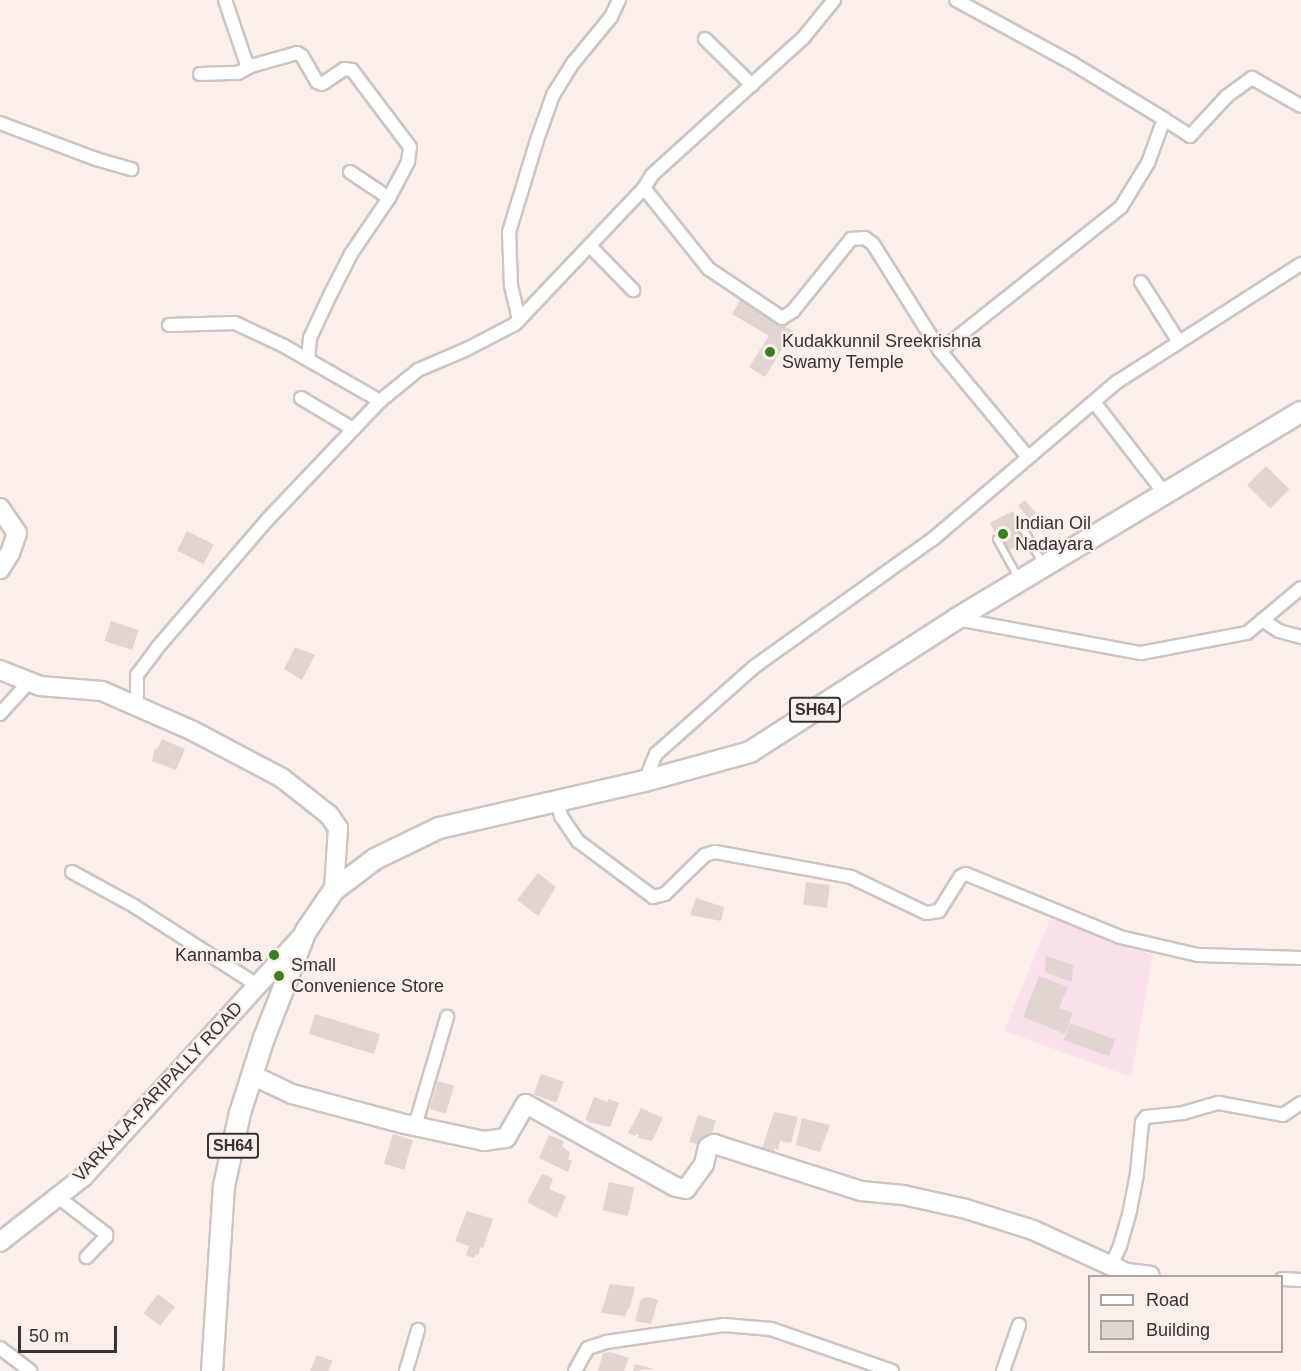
<!DOCTYPE html>
<style>
body{margin:0}
#map{position:relative;width:1301px;height:1371px;overflow:hidden;background:#faefeb;font-family:Arial,sans-serif}
div>[style]{position:absolute}
.education>*{inset:0;background:#f9e0ea}
.building>*{inset:0;background:#e0d5d1;transform-origin:0 0}
.roads{filter:drop-shadow(2px 0 #cec4c0) drop-shadow(-2px 0 #cec4c0) drop-shadow(0 2px #cec4c0) drop-shadow(0 -2px #cec4c0)}
.lane>*{height:6px;margin:-3px;padding:0 3px;transform-origin:3px;border-radius:3px;background:#fff}
.street>*{height:12px;margin:-6px;padding:0 6px;transform-origin:6px;border-radius:6px;background:#fff}
.secondary>*{height:18px;margin:-9px;padding:0 9px;transform-origin:9px;border-radius:9px;background:#fff}
.primary>*{height:20px;margin:-10px;padding:0 10px;transform-origin:10px;border-radius:10px;background:#fff}
.dots>*{width:16px;height:16px;translate:-50% -50%;box-sizing:border-box;border:3px solid #faefeb;border-radius:50%}
span{translate:-50% -50%;white-space:nowrap;text-align:center;line-height:1.15;-webkit-text-stroke:4.5px #faefeb;paint-order:stroke}
.shield-label span{padding:2px 4px;background:#faefeb;border:2px solid;border-radius:4px;-webkit-text-stroke-width:0}
.shield-label{font-size:16px;color:#373332;font-weight:700}
.poi-label{font-size:18px;color:#373332}
.left{translate:0 -50%;text-align:left}
.right{translate:-100% -50%;text-align:right}
.street-label{font-size:18px;color:#373332}
.legend{position:absolute;left:1088px;top:1275px;width:195px;height:78px;box-sizing:border-box;background:#faefeb;border:2px solid #aca4a1;margin:0;padding:8px 10px;list-style:none;font-size:18px;color:#373332}
.legend li{display:flex;align-items:center;gap:12px;height:30px}
.legend b{width:30px;border:2px solid #aca4a1}
.scale{position:absolute;left:18px;top:1326px;width:99px;height:27px;box-sizing:border-box;border:3px solid #373332;border-top:0;padding-left:8px;font-size:18px;line-height:21px;white-space:nowrap;color:#373332;-webkit-text-stroke:4px #faefeb;paint-order:stroke}
</style>
<div id="map">
<div class="education">
<div style="clip-path:polygon(1051px 917px,1153px 955px,1131px 1077px,1004px 1031px)"></div>
</div>
<div class="building">
<div style="clip-path:polygon(741px 299px,793px 331px,765px 377px,749px 367px,769px 336px,732px 314px)"></div>
<div style="left:1266px;top:466px;width:33px;height:27px;rotate:45deg"></div>
<div style="left:1025px;top:500px;width:17px;height:9px;rotate:50deg"></div>
<div style="left:1013px;top:511px;width:33px;height:26px;rotate:63deg"></div>
<div style="left:187px;top:531px;width:30px;height:22px;rotate:27deg"></div>
<div style="left:111px;top:621px;width:29px;height:21px;rotate:18deg"></div>
<div style="clip-path:polygon(295px 647px,315px 655px,302px 680px,284px 669px)"></div>
<div style="clip-path:polygon(162px 739px,185px 749px,176px 770px,152px 761px,155px 748px,157px 749px)"></div>
<div style="clip-path:polygon(538px 873px,556px 887px,538px 916px,517px 900px)"></div>
<div style="left:806px;top:882px;width:24px;height:23px;rotate:7deg"></div>
<div style="clip-path:polygon(696px 898px,724px 907px,721px 921px,690px 915px)"></div>
<div style="clip-path:polygon(1046px 956px,1073px 965px,1072px 982px,1045px 972px)"></div>
<div style="clip-path:polygon(1039px 976px,1068px 987px,1059px 1008px,1073px 1013px,1065px 1034px,1023px 1017px)"></div>
<div style="left:315px;top:1014px;width:68px;height:21px;rotate:17deg"></div>
<div style="left:1070px;top:1023px;width:48px;height:18px;rotate:20deg"></div>
<div style="left:541px;top:1074px;width:24px;height:22px;rotate:19deg"></div>
<div style="left:438px;top:1081px;width:17px;height:29px;rotate:17deg"></div>
<div style="clip-path:polygon(594px 1097px,607px 1102px,609px 1099px,619px 1103px,610px 1127px,588px 1122px,586px 1118px)"></div>
<div style="clip-path:polygon(641px 1108px,663px 1118px,652px 1141px,638px 1138px,639px 1135px,636px 1134px,635px 1136px,628px 1133px)"></div>
<div style="clip-path:polygon(774px 1112px,798px 1117px,791px 1143px,780px 1141px,778px 1150px,774px 1148px,775px 1153px,762px 1149px)"></div>
<div style="left:698px;top:1115px;width:19px;height:28px;rotate:18deg"></div>
<div style="clip-path:polygon(802px 1118px,830px 1125px,820px 1152px,796px 1145px)"></div>
<div style="left:393px;top:1134px;width:21px;height:31px;rotate:17deg"></div>
<div style="clip-path:polygon(549px 1135px,564px 1141px,562px 1146px,570px 1153px,568px 1159px,572px 1161px,568px 1172px,539px 1158px)"></div>
<div style="clip-path:polygon(542px 1174px,553px 1178px,549px 1189px,566px 1196px,557px 1218px,527px 1202px)"></div>
<div style="left:609px;top:1182px;width:26px;height:29px;rotate:13deg"></div>
<div style="clip-path:polygon(467px 1211px,493px 1219px,483px 1248px,480px 1247px,479px 1255px,476px 1254px,474px 1258px,466px 1255px,469px 1246px,455px 1241px)"></div>
<div style="clip-path:polygon(610px 1284px,635px 1287px,630px 1308px,628px 1309px,625px 1316px,601px 1313px)"></div>
<div style="left:158px;top:1294px;width:21px;height:24px;rotate:37deg"></div>
<div style="clip-path:polygon(648px 1297px,658px 1300px,651px 1324px,635px 1321px,641px 1299px)"></div>
<div style="clip-path:polygon(610px 1352px,629px 1358px,624px 1371px,598px 1371px,603px 1353px)"></div>
<div style="clip-path:polygon(317px 1355px,333px 1361px,328px 1371px,310px 1371px)"></div>
<div style="clip-path:polygon(635px 1364px,654px 1369px,633px 1371px)"></div>
</div>
<div class="roads">
<div class="lane">
<div style="left:1021px;top:525px;width:45px;rotate:60.6deg"></div>
<div style="left:997px;top:539px;width:43px;rotate:61.1deg"></div>
</div>
<div class="street">
<div style="left:225px;top:0;width:65px;rotate:71.3deg"></div>
<div style="left:246px;top:62px;width:6px;rotate:39deg"></div>
<div style="left:251px;top:66px;width:48px;rotate:-15.8deg"></div>
<div style="left:297px;top:53px;width:6px;rotate:31deg"></div>
<div style="left:302px;top:56px;width:30px;rotate:60deg"></div>
<div style="left:317px;top:82px;width:5px;rotate:22deg"></div>
<div style="left:322px;top:84px;width:27px;rotate:-34deg"></div>
<div style="left:344px;top:69px;width:8px;rotate:7deg"></div>
<div style="left:352px;top:70px;width:96px;rotate:53deg"></div>
<div style="left:410px;top:147px;width:15px;rotate:98deg"></div>
<div style="left:408px;top:162px;width:41px;rotate:117.8deg"></div>
<div style="left:389px;top:198px;width:68px;rotate:124.2deg"></div>
<div style="left:351px;top:254px;width:44px;rotate:117.1deg"></div>
<div style="left:331px;top:293px;width:50px;rotate:115deg"></div>
<div style="left:310px;top:338px;width:21px;rotate:95deg"></div>
<div style="left:705px;top:39px;width:66px;rotate:44.4deg"></div>
<div style="left:200px;top:74px;width:38px;rotate:-2deg"></div>
<div style="left:238px;top:73px;width:15px;rotate:-28deg"></div>
<div style="left:1164px;top:119px;width:31px;rotate:33deg"></div>
<div style="left:1190px;top:136px;width:54px;rotate:-47.2deg"></div>
<div style="left:1227px;top:96px;width:31px;rotate:-36deg"></div>
<div style="left:1252px;top:78px;width:56px;rotate:29.7deg"></div>
<div style="left:0;top:123px;width:103px;rotate:20.6deg"></div>
<div style="left:96px;top:159px;width:37px;rotate:16deg"></div>
<div style="left:350px;top:172px;width:47px;rotate:33.7deg"></div>
<div style="left:644px;top:188px;width:104px;rotate:51.3deg"></div>
<div style="left:709px;top:269px;width:88px;rotate:33.9deg"></div>
<div style="left:782px;top:318px;width:13px;rotate:-32deg"></div>
<div style="left:793px;top:311px;width:92px;rotate:-51.1deg"></div>
<div style="left:851px;top:239px;width:14px;rotate:-4deg"></div>
<div style="left:865px;top:238px;width:10px;rotate:37deg"></div>
<div style="left:873px;top:244px;width:126px;rotate:57.9deg"></div>
<div style="left:940px;top:351px;width:138px;rotate:50.3deg"></div>
<div style="left:590px;top:246px;width:62px;rotate:45.7deg"></div>
<div style="left:1141px;top:282px;width:71px;rotate:57.7deg"></div>
<div style="left:519px;top:320px;width:35px;rotate:-103deg"></div>
<div style="left:511px;top:286px;width:54px;rotate:-92.1deg"></div>
<div style="left:509px;top:232px;width:96px;rotate:-73.1deg"></div>
<div style="left:537px;top:140px;width:48px;rotate:-70.4deg"></div>
<div style="left:553px;top:95px;width:39px;rotate:-58deg"></div>
<div style="left:574px;top:62px;width:58px;rotate:-50.6deg"></div>
<div style="left:611px;top:17px;width:19px;rotate:-65deg"></div>
<div style="left:169px;top:325px;width:66px;rotate:-1.7deg"></div>
<div style="left:235px;top:323px;width:54px;rotate:25.1deg"></div>
<div style="left:284px;top:346px;width:111px;rotate:29.8deg"></div>
<div style="left:940px;top:351px;width:231px;rotate:-38.5deg"></div>
<div style="left:1121px;top:207px;width:52px;rotate:-58.5deg"></div>
<div style="left:1148px;top:163px;width:47px;rotate:-70deg"></div>
<div style="left:1164px;top:119px;width:108px;rotate:-148.7deg"></div>
<div style="left:1072px;top:63px;width:132px;rotate:-151.5deg"></div>
<div style="left:301px;top:398px;width:61px;rotate:30.8deg"></div>
<div style="left:1094px;top:402px;width:116px;rotate:52.3deg"></div>
<div style="left:957px;top:619px;width:187px;rotate:10.5deg"></div>
<div style="left:1141px;top:653px;width:108px;rotate:-10.7deg"></div>
<div style="left:1247px;top:633px;width:70px;rotate:-39.8deg"></div>
<div style="left:1262px;top:620px;width:20px;rotate:33deg"></div>
<div style="left:1279px;top:631px;width:23px;rotate:15deg"></div>
<div style="left:137px;top:707px;width:32px;rotate:-90deg"></div>
<div style="left:137px;top:675px;width:34px;rotate:-53deg"></div>
<div style="left:157px;top:648px;width:170px;rotate:-49.3deg"></div>
<div style="left:268px;top:519px;width:163px;rotate:-46.5deg"></div>
<div style="left:380px;top:401px;width:49px;rotate:-39.2deg"></div>
<div style="left:418px;top:370px;width:53px;rotate:-23.2deg"></div>
<div style="left:467px;top:349px;width:54px;rotate:-27.5deg"></div>
<div style="left:515px;top:324px;width:187px;rotate:-46.5deg"></div>
<div style="left:644px;top:188px;width:15px;rotate:-58deg"></div>
<div style="left:652px;top:175px;width:205px;rotate:-42.2deg"></div>
<div style="left:804px;top:37px;width:48px;rotate:-51deg"></div>
<div style="left:0;top:714px;width:43px;rotate:-47.8deg"></div>
<div style="left:645px;top:781px;width:29px;rotate:-68deg"></div>
<div style="left:656px;top:754px;width:131px;rotate:-41.6deg"></div>
<div style="left:754px;top:667px;width:220px;rotate:-35.6deg"></div>
<div style="left:933px;top:539px;width:242px;rotate:-40.5deg"></div>
<div style="left:1117px;top:382px;width:219px;rotate:-32.7deg"></div>
<div style="left:557px;top:801px;width:16px;rotate:75deg"></div>
<div style="left:561px;top:816px;width:30px;rotate:56deg"></div>
<div style="left:578px;top:841px;width:94px;rotate:36.7deg"></div>
<div style="left:653px;top:897px;width:12px;rotate:-14deg"></div>
<div style="left:665px;top:894px;width:56px;rotate:-44.3deg"></div>
<div style="left:705px;top:855px;width:10px;rotate:-17deg"></div>
<div style="left:715px;top:852px;width:138px;rotate:10.4deg"></div>
<div style="left:851px;top:877px;width:83px;rotate:25.6deg"></div>
<div style="left:926px;top:913px;width:13px;rotate:-9deg"></div>
<div style="left:939px;top:911px;width:41px;rotate:-57.8deg"></div>
<div style="left:961px;top:876px;width:5px;rotate:-22deg"></div>
<div style="left:966px;top:874px;width:166px;rotate:22.2deg"></div>
<div style="left:1120px;top:937px;width:80px;rotate:13deg"></div>
<div style="left:1198px;top:955px;width:103px;rotate:1.7deg"></div>
<div style="left:72px;top:872px;width:71px;rotate:28.7deg"></div>
<div style="left:134px;top:906px;width:146px;rotate:32.7deg"></div>
<div style="left:415px;top:1126px;width:114px;rotate:-73.6deg"></div>
<div style="left:58px;top:1197px;width:61px;rotate:37.6deg"></div>
<div style="left:106px;top:1234px;width:3px;rotate:90deg"></div>
<div style="left:106px;top:1237px;width:28px;rotate:134deg"></div>
<div style="left:1111px;top:1266px;width:22px;rotate:-66deg"></div>
<div style="left:1120px;top:1246px;width:37px;rotate:-74deg"></div>
<div style="left:1130px;top:1210px;width:37px;rotate:-79deg"></div>
<div style="left:1137px;top:1174px;width:52px;rotate:-84.5deg"></div>
<div style="left:1142px;top:1122px;width:6px;rotate:-51deg"></div>
<div style="left:1146px;top:1117px;width:37px;rotate:-6deg"></div>
<div style="left:1183px;top:1113px;width:37px;rotate:-16deg"></div>
<div style="left:1219px;top:1103px;width:65px;rotate:10.6deg"></div>
<div style="left:1283px;top:1115px;width:22px;rotate:-34deg"></div>
<div style="left:1282px;top:1279px;width:19px;rotate:3deg"></div>
<div style="left:0;top:1348px;width:38px;rotate:37deg"></div>
<div style="left:406px;top:1371px;width:43px;rotate:-73.7deg"></div>
<div style="left:575px;top:1371px;width:26px;rotate:-61deg"></div>
<div style="left:588px;top:1348px;width:19px;rotate:-18deg"></div>
<div style="left:606px;top:1342px;width:119px;rotate:-8.2deg"></div>
<div style="left:724px;top:1325px;width:47px;rotate:4.9deg"></div>
<div style="left:771px;top:1329px;width:128px;rotate:19.1deg"></div>
<div style="left:1003px;top:1371px;width:49px;rotate:-70.8deg"></div>
</div>
<div class="secondary">
<div style="left:0;top:508px;width:30px;rotate:56deg"></div>
<div style="left:17px;top:533px;width:21px;rotate:109deg"></div>
<div style="left:10px;top:553px;width:19px;rotate:122deg"></div>
<div style="left:0;top:670px;width:43px;rotate:21.8deg"></div>
<div style="left:40px;top:686px;width:62px;rotate:4.6deg"></div>
<div style="left:102px;top:691px;width:99px;rotate:23.7deg"></div>
<div style="left:193px;top:731px;width:101px;rotate:27.8deg"></div>
<div style="left:282px;top:778px;width:60px;rotate:38.2deg"></div>
<div style="left:329px;top:815px;width:16px;rotate:55deg"></div>
<div style="left:338px;top:828px;width:62px;rotate:93.7deg"></div>
<div style="left:252px;top:1075px;width:44px;rotate:25.4deg"></div>
<div style="left:292px;top:1094px;width:117px;rotate:14.9deg"></div>
<div style="left:405px;top:1124px;width:81px;rotate:12.1deg"></div>
<div style="left:484px;top:1141px;width:22px;rotate:-8deg"></div>
<div style="left:506px;top:1138px;width:39px;rotate:-60deg"></div>
<div style="left:526px;top:1104px;width:171px;rotate:29deg"></div>
<div style="left:676px;top:1187px;width:10px;rotate:11deg"></div>
<div style="left:686px;top:1189px;width:31px;rotate:-54deg"></div>
<div style="left:704px;top:1164px;width:17px;rotate:-77deg"></div>
<div style="left:708px;top:1147px;width:7px;rotate:-27deg"></div>
<div style="left:714px;top:1144px;width:154px;rotate:17.7deg"></div>
<div style="left:861px;top:1191px;width:42px;rotate:5.4deg"></div>
<div style="left:903px;top:1195px;width:65px;rotate:12.5deg"></div>
<div style="left:966px;top:1209px;width:70px;rotate:17.4deg"></div>
<div style="left:1033px;top:1230px;width:103px;rotate:24.6deg"></div>
<div style="left:1127px;top:1273px;width:23px;rotate:7deg"></div>
<div style="left:0;top:1242px;width:105px;rotate:-38.1deg"></div>
<div style="left:83px;top:1177px;width:327px;rotate:-47.7deg"></div>
</div>
<div class="primary">
<div style="left:212px;top:1371px;width:185px;rotate:-86.3deg"></div>
<div style="left:224px;top:1186px;width:75px;rotate:-77.6deg"></div>
<div style="left:240px;top:1113px;width:79px;rotate:-72.3deg"></div>
<div style="left:264px;top:1038px;width:115px;rotate:-68.6deg"></div>
<div style="left:306px;top:931px;width:50px;rotate:-55.7deg"></div>
<div style="left:334px;top:890px;width:51px;rotate:-37.1deg"></div>
<div style="left:375px;top:859px;width:71px;rotate:-25.8deg"></div>
<div style="left:439px;top:828px;width:211px;rotate:-12.9deg"></div>
<div style="left:645px;top:781px;width:109px;rotate:-15.4deg"></div>
<div style="left:750px;top:752px;width:245px;rotate:-32.8deg"></div>
<div style="left:956px;top:619px;width:402px;rotate:-31deg"></div>
</div>
</div>
<div class="dots">
<div style="left:770px;top:352px;background:#3a7e21"></div>
<div style="left:1003px;top:534px;background:#3a7e21"></div>
<div style="left:274px;top:955px;background:#3a7e21"></div>
<div style="left:279px;top:976px;background:#3a7e21"></div>
</div>
<div class="shield-label">
<span style="left:815px;top:710px">SH64</span>
<span style="left:233px;top:1146px">SH64</span>
</div>
<div class="poi-label">
<span class="left" style="left:782px;top:352px">Kudakkunnil Sreekrishna<br>Swamy Temple</span>
<span class="left" style="left:1015px;top:534px">Indian Oil<br>Nadayara</span>
<span class="right" style="left:262px;top:955px">Kannamba</span>
<span class="left" style="left:291px;top:976px">Small<br>Convenience Store</span>
</div>
<div class="street-label">
<span style="left:158px;top:1092px;rotate:-47deg">VARKALA-PARIPALLY ROAD</span>
</div>
<ul class="legend">
<li><b style="height:8px;background:#fff"></b>Road</li>
<li><b style="height:16px;background:#e0d5d1"></b>Building</li>
</ul>
<div class="scale">50 m</div>
</div>
